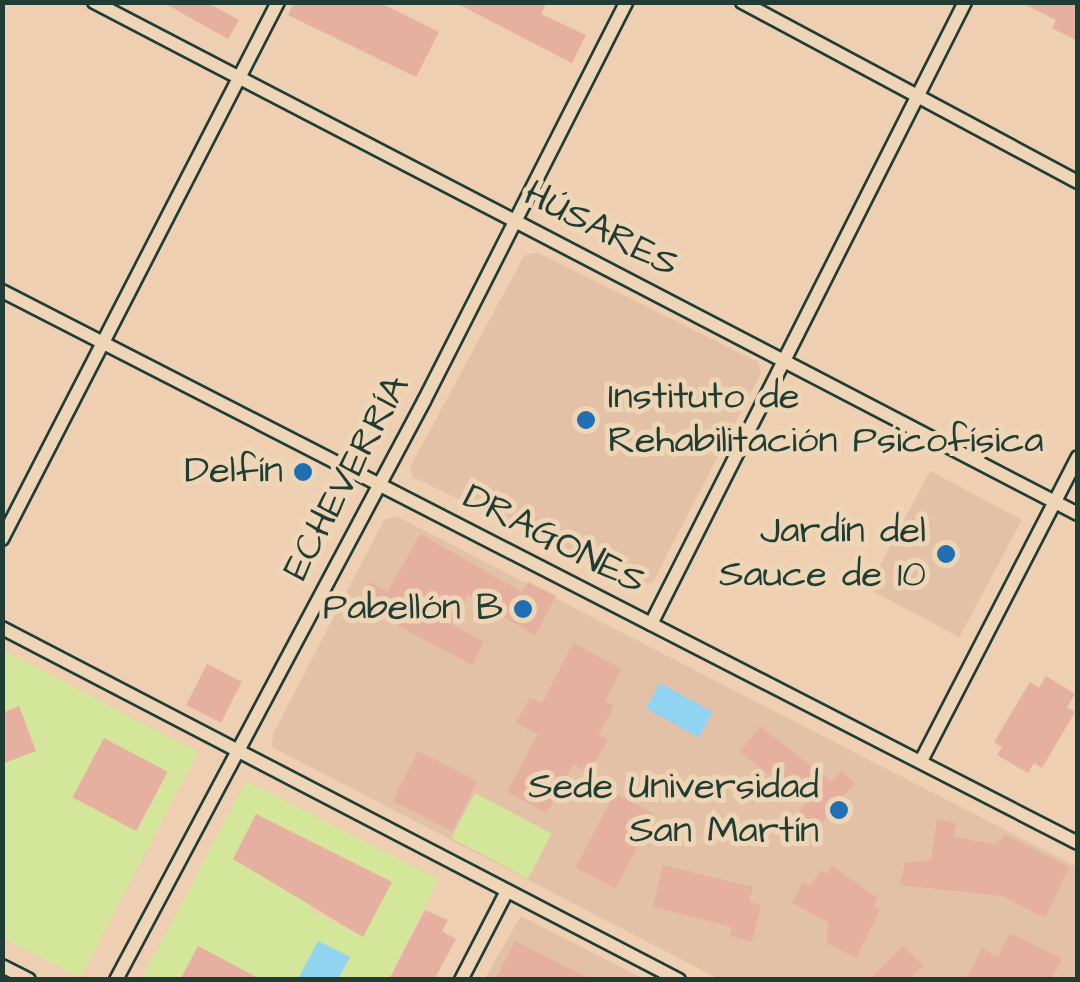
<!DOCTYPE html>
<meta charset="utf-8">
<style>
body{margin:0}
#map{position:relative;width:1080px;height:982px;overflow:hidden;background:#eecfb1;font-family:"Architects Daughter",sans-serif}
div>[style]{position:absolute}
.built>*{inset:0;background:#e3c1a7;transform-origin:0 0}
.green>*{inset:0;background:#d3e69a;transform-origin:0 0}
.water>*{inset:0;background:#90d4f2;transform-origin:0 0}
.building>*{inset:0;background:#e5b09f;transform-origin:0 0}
.roads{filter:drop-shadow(2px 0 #1f3d34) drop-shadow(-2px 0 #1f3d34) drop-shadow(0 2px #1f3d34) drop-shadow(0 -2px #1f3d34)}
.minor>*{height:12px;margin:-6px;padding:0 6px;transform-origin:6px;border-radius:6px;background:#eed5b5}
.dots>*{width:28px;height:28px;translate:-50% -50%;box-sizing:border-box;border:5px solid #eed5b5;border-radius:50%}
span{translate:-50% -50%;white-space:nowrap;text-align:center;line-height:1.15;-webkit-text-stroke:10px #eed5b5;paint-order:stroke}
.street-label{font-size:38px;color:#1f3d34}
.poi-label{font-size:38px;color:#1f3d34}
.left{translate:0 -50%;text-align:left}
.right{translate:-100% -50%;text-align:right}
.frame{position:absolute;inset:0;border:5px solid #1f3d34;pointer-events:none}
</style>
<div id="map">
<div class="built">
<div style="clip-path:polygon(537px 252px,758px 362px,761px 373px,653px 582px,639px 587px,413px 477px,410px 467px,524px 256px)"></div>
<div style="left:930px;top:471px;width:104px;height:133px;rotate:28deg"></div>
<div style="clip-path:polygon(396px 516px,1077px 867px,1077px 979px,719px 979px,272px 747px,273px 734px,384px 520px)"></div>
<div style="clip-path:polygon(521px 916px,644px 979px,484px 980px)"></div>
</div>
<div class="green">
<div style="clip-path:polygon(evenodd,3px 650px,198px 752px,80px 978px,3px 938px,3px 764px,36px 750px,19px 707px,3px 713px,3px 650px,104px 739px,168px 772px,138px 830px,104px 739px)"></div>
<div style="clip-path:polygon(evenodd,246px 781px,439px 879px,388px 979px,338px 979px,350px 957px,319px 941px,298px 979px,254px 979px,198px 946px,180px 979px,141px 980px,246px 781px,256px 814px,391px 882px,363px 937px,309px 909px,313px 902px,256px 814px)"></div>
<div style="left:475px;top:793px;width:87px;height:51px;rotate:28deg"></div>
</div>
<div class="water">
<div style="left:660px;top:683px;width:60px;height:29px;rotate:29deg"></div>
<div style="clip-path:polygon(318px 941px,350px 957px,338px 979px,298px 979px)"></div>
</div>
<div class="building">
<div style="clip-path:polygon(162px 2px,206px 2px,239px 20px,228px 39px)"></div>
<div style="clip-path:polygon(294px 2px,379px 2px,439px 32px,416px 77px,288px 15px)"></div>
<div style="clip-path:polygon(454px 2px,547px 2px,541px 14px,586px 35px,572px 63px)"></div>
<div style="clip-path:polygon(1020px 2px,1078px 2px,1078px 41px,1052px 28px,1056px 20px)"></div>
<div style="clip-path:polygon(420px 534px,522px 592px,528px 582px,556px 596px,535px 636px,468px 594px,451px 624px,484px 642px,472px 665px,357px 604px,369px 582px,388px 592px)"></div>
<div style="clip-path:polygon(573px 643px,622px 669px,605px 701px,614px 706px,599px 735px,608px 739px,590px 773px,573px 764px,547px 813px,507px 792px,538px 734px,516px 723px,530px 697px,542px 703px)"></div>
<div style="left:207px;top:664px;width:39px;height:46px;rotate:27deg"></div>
<div style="clip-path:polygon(1046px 676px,1075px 694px,1067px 707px,1075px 712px,1042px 768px,1034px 763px,1028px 773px,997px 755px,1002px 747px,994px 742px,1030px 682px,1039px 688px)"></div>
<div style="clip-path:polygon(19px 706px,36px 751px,2px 764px,2px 713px)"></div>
<div style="clip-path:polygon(760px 726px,832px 782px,841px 771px,855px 782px,817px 829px,797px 814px,805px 803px,740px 752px)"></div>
<div style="left:104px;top:738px;width:72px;height:67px;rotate:28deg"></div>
<div style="left:418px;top:751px;width:67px;height:56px;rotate:27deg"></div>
<div style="left:615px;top:793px;width:45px;height:84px;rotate:28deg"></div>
<div style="clip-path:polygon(256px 814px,392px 882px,363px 937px,233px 859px)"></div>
<div style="clip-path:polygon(937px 818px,956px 824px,954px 837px,995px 844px,1006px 835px,1069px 867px,1045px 918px,1002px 896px,900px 885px,905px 863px,931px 860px)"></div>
<div style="clip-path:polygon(663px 865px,753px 887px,749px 902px,761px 905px,752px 942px,730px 936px,732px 927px,653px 907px)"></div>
<div style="clip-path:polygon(832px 866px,878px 898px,873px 906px,880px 910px,856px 958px,827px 943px,828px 922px,792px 903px,803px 882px,811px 886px,820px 870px,828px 874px)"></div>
<div style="clip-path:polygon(425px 910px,448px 920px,442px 931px,456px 939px,434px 980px,389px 980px)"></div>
<div style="clip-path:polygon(1010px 933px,1062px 959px,1051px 980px,966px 980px,982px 948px,998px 957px)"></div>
<div style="clip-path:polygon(515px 941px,592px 980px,495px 980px)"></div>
<div style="clip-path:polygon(198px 946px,262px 980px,180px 980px)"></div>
<div style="clip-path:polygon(903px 946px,923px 965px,909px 980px,869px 980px)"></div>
</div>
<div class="roads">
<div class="minor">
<div style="left:94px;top:2px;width:1109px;rotate:27.49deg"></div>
<div style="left:742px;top:2px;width:381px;rotate:28.2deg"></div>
<div style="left:2px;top:291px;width:1209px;rotate:27.16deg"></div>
<div style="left:2px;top:539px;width:604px;rotate:-62.8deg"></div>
<div style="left:651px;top:624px;width:697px;rotate:-63.21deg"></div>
<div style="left:2px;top:628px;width:763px;rotate:27.47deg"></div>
<div style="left:921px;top:761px;width:342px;rotate:-62.7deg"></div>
<div style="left:2px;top:966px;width:30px;rotate:27deg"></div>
<div style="left:116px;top:980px;width:656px;rotate:-61.99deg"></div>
<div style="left:424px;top:401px;width:447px;rotate:-63.1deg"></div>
<div style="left:461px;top:980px;width:100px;rotate:-62.7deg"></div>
</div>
</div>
<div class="dots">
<div style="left:586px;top:420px;background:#1f6fb2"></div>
<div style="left:303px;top:472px;background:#1f6fb2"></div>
<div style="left:946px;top:554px;background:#1f6fb2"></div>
<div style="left:523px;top:609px;background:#1f6fb2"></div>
<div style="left:839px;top:810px;background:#1f6fb2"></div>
</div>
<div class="street-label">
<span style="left:601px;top:230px;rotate:27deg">HÚSARES</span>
<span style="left:347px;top:478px;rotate:-62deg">ECHEVERRÍA</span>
<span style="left:554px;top:540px;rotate:27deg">DRAGONES</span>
</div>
<div class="poi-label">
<span class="left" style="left:608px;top:420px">Instituto de<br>Rehabilitación Psicofísica</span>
<span class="right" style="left:283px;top:472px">Delfín</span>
<span class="right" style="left:926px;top:554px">Jardín del<br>Sauce de 10</span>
<span class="right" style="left:503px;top:609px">Pabellón B</span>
<span class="right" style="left:819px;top:810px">Sede Universidad<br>San Martín</span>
</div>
<div class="frame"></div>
</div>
